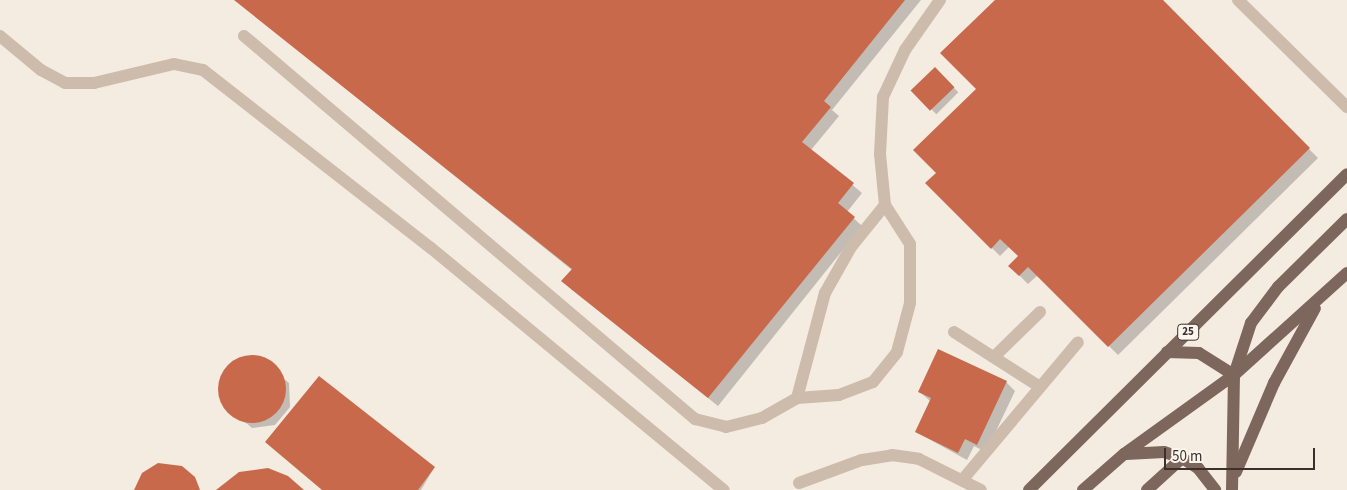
<!DOCTYPE html>
<style>
body{margin:0}
#map{position:relative;width:1347px;height:490px;overflow:hidden;background:#f4ebe1;font-family:"Source Sans 3",sans-serif}
div>[style]{position:absolute}
.shadow>*{inset:0;background:#0003;transform-origin:0 0}
.building>*{inset:0;background:#c8694b;transform-origin:0 0}
.round{border-radius:50%}
.minor>*{height:12px;margin:-6px;padding:0 6px;transform-origin:6px;border-radius:6px;background:#cdbbac}
.major>*{height:12px;margin:-6px;padding:0 6px;transform-origin:6px;border-radius:6px;background:#7d675c}
span{translate:-50% -50%;white-space:nowrap;text-align:center;line-height:1.15;-webkit-text-stroke:4px #fbf5ee;paint-order:stroke}
.shield-label span{padding:1px 4px;background:#fbf5ee;border:1px solid;border-radius:4px;-webkit-text-stroke-width:0}
.shield-label{font-size:11px;color:#3b302b;font-weight:700}
.scale{position:absolute;left:1164px;top:448px;width:151px;height:22px;box-sizing:border-box;border:2px solid #3b302b;border-top:0;padding-left:6px;font-size:15px;line-height:18px;white-space:nowrap;color:#3b302b;-webkit-text-stroke:4px #fbf5ee;paint-order:stroke}
</style>
<div id="map">
<div class="shadow">
<div style="clip-path:polygon(235px 0,921px 0,832px 110px,839px 116px,811px 150px,862px 193px,847px 212px,862px 226px,718px 406px,572px 290px,563px 281px,572px 270px)"></div>
<div style="clip-path:polygon(996px 0,1160px 0,1318px 158px,1118px 355px,1038px 275px,1028px 284px,1010px 266px,1020px 256px,1010px 246px,1000px 256px,927px 183px,937px 173px,977px 89px)"></div>
<div style="left:935px;top:69px;width:33px;height:31px;rotate:45deg"></div>
<div style="clip-path:polygon(259px 358px,289px 383px,290px 407px,275px 425px,252px 428px,223px 403px,221px 381px,235px 362px)"></div>
<div style="clip-path:polygon(1006px 382px,1015px 391px,986px 452px,974px 446px,967px 460px,916px 432px,930px 401px,920px 392px)"></div>
<div style="clip-path:polygon(434px 468px,421px 490px,324px 490px)"></div>
</div>
<div class="building">
<div style="clip-path:polygon(234px 0,905px 0,824px 101px,831px 107px,802px 142px,854px 183px,838px 203px,855px 217px,708px 398px,561px 281px,572px 269px)"></div>
<div style="clip-path:polygon(995px 0,1163px 0,1310px 148px,1108px 347px,1028px 267px,1019px 276px,1008px 266px,1018px 256px,1000px 239px,991px 249px,925px 183px,936px 173px,913px 150px,976px 89px,940px 53px)"></div>
<div style="left:935px;top:67px;width:28px;height:34px;rotate:46deg"></div>
<div style="clip-path:polygon(938px 349px,1007px 381px,977px 445px,965px 439px,958px 453px,915px 432px,931px 398px,918px 392px)"></div>
<div class="round" style="left:218px;top:355px;width:68px;height:68px"></div>
<div style="clip-path:polygon(319px 376px,435px 467px,418px 490px,322px 490px,265px 442px)"></div>
<div style="clip-path:polygon(158px 463px,182px 466px,195px 477px,200px 490px,134px 490px,142px 473px)"></div>
<div style="clip-path:polygon(268px 468px,288px 476px,304px 490px,216px 490px,239px 472px)"></div>
</div>
<div class="minor">
<div style="left:1238px;top:0;width:153px;rotate:44.5deg"></div>
<div style="left:0;top:36px;width:53px;rotate:39.7deg"></div>
<div style="left:41px;top:70px;width:27px;rotate:28deg"></div>
<div style="left:65px;top:83px;width:29px"></div>
<div style="left:94px;top:83px;width:82px;rotate:-13.4deg"></div>
<div style="left:174px;top:64px;width:30px;rotate:12deg"></div>
<div style="left:203px;top:70px;width:289px;rotate:38deg"></div>
<div style="left:431px;top:248px;width:380px;rotate:39.6deg"></div>
<div style="left:244px;top:36px;width:592px;rotate:40.34deg"></div>
<div style="left:695px;top:419px;width:32px;rotate:14deg"></div>
<div style="left:726px;top:427px;width:37px;rotate:-14deg"></div>
<div style="left:762px;top:418px;width:40px;rotate:-29.7deg"></div>
<div style="left:797px;top:398px;width:42px;rotate:-4.1deg"></div>
<div style="left:839px;top:395px;width:36px;rotate:-21deg"></div>
<div style="left:873px;top:382px;width:38px;rotate:-51deg"></div>
<div style="left:897px;top:352px;width:51px;rotate:-75.1deg"></div>
<div style="left:910px;top:303px;width:59px;rotate:-90deg"></div>
<div style="left:910px;top:244px;width:46px;rotate:-122.7deg"></div>
<div style="left:885px;top:205px;width:51px;rotate:-95.6deg"></div>
<div style="left:880px;top:154px;width:57px;rotate:-87deg"></div>
<div style="left:883px;top:97px;width:52px;rotate:-64.9deg"></div>
<div style="left:905px;top:50px;width:61px;rotate:-55deg"></div>
<div style="left:954px;top:332px;width:98px;rotate:32.6deg"></div>
<div style="left:995px;top:356px;width:63px;rotate:-44.4deg"></div>
<div style="left:797px;top:398px;width:109px;rotate:-75.1deg"></div>
<div style="left:825px;top:293px;width:53px;rotate:-60.5deg"></div>
<div style="left:851px;top:247px;width:54px;rotate:-51deg"></div>
<div style="left:964px;top:478px;width:177px;rotate:-50deg"></div>
<div style="left:799px;top:483px;width:67px;rotate:-20.1deg"></div>
<div style="left:862px;top:460px;width:30px;rotate:-9deg"></div>
<div style="left:892px;top:455px;width:27px;rotate:8deg"></div>
<div style="left:919px;top:459px;width:69px;rotate:26.6deg"></div>
</div>
<div class="major">
<div style="left:1167px;top:352px;width:32px;rotate:2deg"></div>
<div style="left:1199px;top:353px;width:41px;rotate:32.2deg"></div>
<div style="left:1126px;top:454px;width:38px;rotate:-3deg"></div>
<div style="left:1164px;top:452px;width:19px;rotate:18deg"></div>
<div style="left:1182px;top:458px;width:19px;rotate:32deg"></div>
<div style="left:1198px;top:468px;width:28px;rotate:52deg"></div>
<div style="left:1236px;top:472px;width:97px;rotate:-66.9deg"></div>
<div style="left:1274px;top:383px;width:85px;rotate:-61.3deg"></div>
<div style="left:1029px;top:490px;width:448px;rotate:-44.8deg"></div>
<div style="left:1083px;top:490px;width:55px;rotate:-41.3deg"></div>
<div style="left:1124px;top:454px;width:135px;rotate:-35.7deg"></div>
<div style="left:1234px;top:375px;width:152px;rotate:-42.1deg"></div>
<div style="left:1147px;top:490px;width:47px;rotate:-42.4deg"></div>
<div style="left:1232px;top:490px;width:115px;rotate:-89deg"></div>
<div style="left:1234px;top:375px;width:55px;rotate:-71.9deg"></div>
<div style="left:1251px;top:323px;width:45px;rotate:-53.1deg"></div>
<div style="left:1278px;top:287px;width:97px;rotate:-44.6deg"></div>
</div>
<div class="shield-label">
<span style="left:1188px;top:332px">25</span>
</div>
<div class="scale">50 m</div>
</div>
